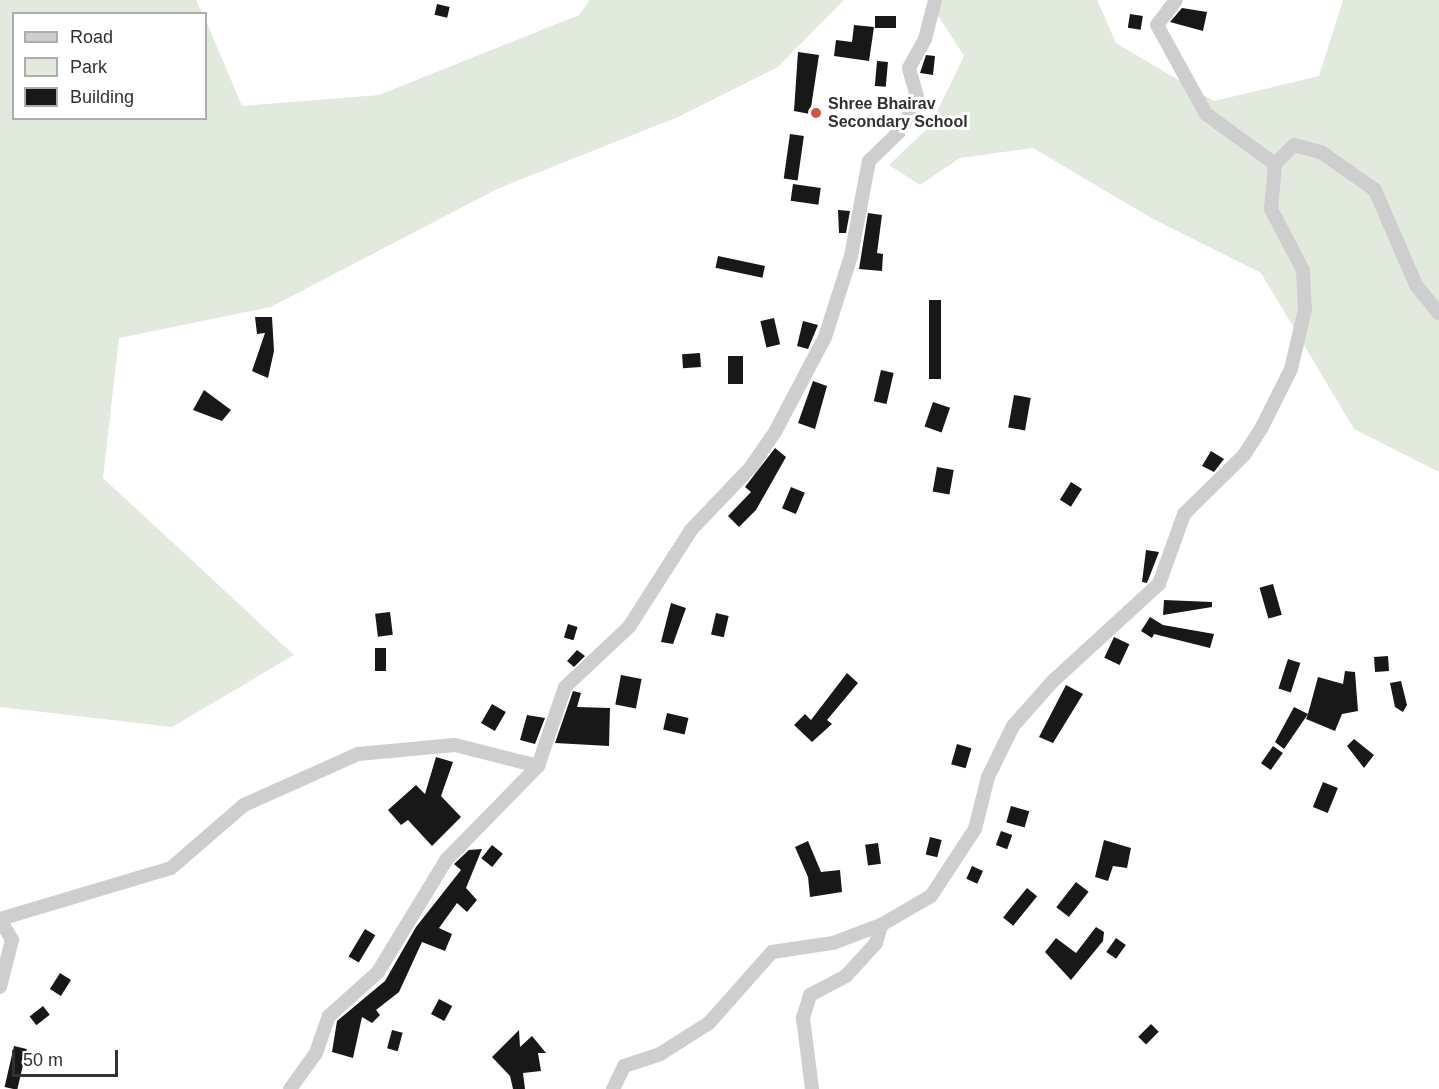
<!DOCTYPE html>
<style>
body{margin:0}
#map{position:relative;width:1439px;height:1089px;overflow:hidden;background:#fff;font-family:Helvetica,sans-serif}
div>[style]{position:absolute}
.green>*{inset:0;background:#e2e9dd}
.building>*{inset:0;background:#181818;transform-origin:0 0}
.street>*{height:14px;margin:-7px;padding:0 7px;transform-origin:7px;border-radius:7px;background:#cecece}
.dots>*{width:16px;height:16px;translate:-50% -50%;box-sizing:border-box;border:3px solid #fff;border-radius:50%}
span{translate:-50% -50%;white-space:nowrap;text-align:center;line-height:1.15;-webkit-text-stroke:6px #fff;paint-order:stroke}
.poi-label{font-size:16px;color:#313131;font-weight:700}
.left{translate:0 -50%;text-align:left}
.legend{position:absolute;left:12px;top:12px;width:195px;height:108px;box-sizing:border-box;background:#fff;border:2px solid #adadad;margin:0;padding:8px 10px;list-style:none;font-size:18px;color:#313131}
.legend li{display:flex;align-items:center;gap:12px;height:30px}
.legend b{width:30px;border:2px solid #adadad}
.scale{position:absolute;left:12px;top:1050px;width:106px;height:27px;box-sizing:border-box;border:3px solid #313131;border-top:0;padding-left:8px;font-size:18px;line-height:21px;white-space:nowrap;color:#313131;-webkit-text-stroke:4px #fff;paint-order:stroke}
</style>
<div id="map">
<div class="green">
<div style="clip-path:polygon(0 0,196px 0,202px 13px,14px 14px,14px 118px,206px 118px,206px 21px,242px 106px,379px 95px,579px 15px,590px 0,844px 0,778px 67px,678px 117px,497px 189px,271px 307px,119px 338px,103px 478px,294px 655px,172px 727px,0 707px)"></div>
<div style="clip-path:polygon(928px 0,1097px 0,1116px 43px,1214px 101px,1319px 76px,1343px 0,1439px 0,1439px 472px,1354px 429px,1261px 273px,1153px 219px,1033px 148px,960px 158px,920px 185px,889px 165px,930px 126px,964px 56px)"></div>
</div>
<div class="building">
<div style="left:437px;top:4px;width:13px;height:11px;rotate:13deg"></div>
<div style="clip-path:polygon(1182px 8px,1207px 12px,1203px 31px,1170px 22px)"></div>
<div style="left:1130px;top:14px;width:13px;height:14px;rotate:9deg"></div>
<div style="left:875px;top:16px;width:21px;height:12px"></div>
<div style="clip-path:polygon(854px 25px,874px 27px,869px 61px,834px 56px,836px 40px,852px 42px)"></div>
<div style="clip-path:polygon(798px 52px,819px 55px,810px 114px,794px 111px)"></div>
<div style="clip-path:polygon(926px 55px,935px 56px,933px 75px,920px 73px)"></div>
<div style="left:877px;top:61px;width:11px;height:25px;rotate:5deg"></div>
<div style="left:790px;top:134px;width:14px;height:45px;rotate:8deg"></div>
<div style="left:793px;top:184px;width:28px;height:17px;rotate:8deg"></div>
<div style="clip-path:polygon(838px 210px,850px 211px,846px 233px,839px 233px)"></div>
<div style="clip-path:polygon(868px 213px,882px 215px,877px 253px,883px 254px,882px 271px,859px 269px)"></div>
<div style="left:718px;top:256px;width:48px;height:12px;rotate:12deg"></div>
<div style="left:929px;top:300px;width:12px;height:79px"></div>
<div style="clip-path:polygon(255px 317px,272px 317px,274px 351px,268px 378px,252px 371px,265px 333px,257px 334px)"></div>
<div style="left:774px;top:318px;width:27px;height:14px;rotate:77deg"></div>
<div style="clip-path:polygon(803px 321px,818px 325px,808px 349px,797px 346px)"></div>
<div style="left:700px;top:353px;width:14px;height:18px;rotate:86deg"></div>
<div style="left:728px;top:356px;width:15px;height:28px"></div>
<div style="left:881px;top:370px;width:13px;height:32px;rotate:13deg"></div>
<div style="clip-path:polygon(813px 381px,827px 386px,815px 429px,798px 423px)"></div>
<div style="clip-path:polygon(204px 390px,231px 410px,222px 421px,193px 410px)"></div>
<div style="left:1014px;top:395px;width:17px;height:33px;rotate:10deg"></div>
<div style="left:933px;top:402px;width:18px;height:26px;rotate:19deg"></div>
<div style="clip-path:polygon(775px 448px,786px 457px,756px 510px,739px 527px,728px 516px,751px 492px,745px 487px)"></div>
<div style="clip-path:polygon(1211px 451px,1224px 459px,1214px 472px,1202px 466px)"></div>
<div style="left:937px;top:467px;width:17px;height:25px;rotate:10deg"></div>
<div style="left:1071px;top:482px;width:13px;height:21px;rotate:32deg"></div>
<div style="left:791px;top:487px;width:15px;height:23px;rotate:23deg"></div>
<div style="clip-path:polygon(1146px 550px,1159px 552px,1147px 583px,1142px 582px)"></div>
<div style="left:1273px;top:584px;width:32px;height:14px;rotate:74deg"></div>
<div style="clip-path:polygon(1164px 600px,1212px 602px,1212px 607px,1163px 615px)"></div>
<div style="clip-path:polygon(671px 603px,686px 608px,673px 644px,661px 642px)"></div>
<div style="left:390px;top:612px;width:23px;height:15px;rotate:83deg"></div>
<div style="left:716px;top:613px;width:13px;height:22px;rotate:13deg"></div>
<div style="clip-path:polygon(1150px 617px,1163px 625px,1214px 634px,1210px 648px,1154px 634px,1152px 638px,1141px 631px)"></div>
<div style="left:568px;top:624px;width:10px;height:14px;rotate:17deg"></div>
<div style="left:1114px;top:637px;width:17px;height:23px;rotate:25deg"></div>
<div style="left:375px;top:648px;width:11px;height:23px"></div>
<div style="clip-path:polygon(577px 650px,585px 656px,574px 667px,567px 661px)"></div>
<div style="left:1388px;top:656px;width:15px;height:14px;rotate:86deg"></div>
<div style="left:1288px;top:659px;width:13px;height:31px;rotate:18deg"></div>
<div style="clip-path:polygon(1345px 671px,1355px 672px,1358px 711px,1342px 714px,1335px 731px,1306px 719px,1308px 714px,1284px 749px,1275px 742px,1294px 707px,1308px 714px,1318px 677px,1343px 684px)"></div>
<div style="clip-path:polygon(847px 673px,858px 683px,827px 720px,832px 724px,812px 742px,794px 725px,805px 714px,811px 720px)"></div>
<div style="left:621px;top:675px;width:21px;height:30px;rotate:11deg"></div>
<div style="clip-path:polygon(1401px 681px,1407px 705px,1403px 712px,1395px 707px,1390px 683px)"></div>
<div style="clip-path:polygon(1066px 685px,1083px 694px,1053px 743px,1039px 737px)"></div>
<div style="clip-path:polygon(573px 691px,581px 693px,577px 707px,610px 708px,609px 746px,555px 743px)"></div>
<div style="left:492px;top:704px;width:16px;height:22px;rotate:30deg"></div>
<div style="left:667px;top:713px;width:22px;height:17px;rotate:13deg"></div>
<div style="clip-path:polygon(527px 715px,545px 718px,535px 744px,520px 740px)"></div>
<div style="clip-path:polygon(1354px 739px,1374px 755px,1364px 768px,1347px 746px)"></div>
<div style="left:957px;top:744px;width:15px;height:21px;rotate:16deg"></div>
<div style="left:1273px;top:746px;width:12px;height:21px;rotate:35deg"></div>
<div style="clip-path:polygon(436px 757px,453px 762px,441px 796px,461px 817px,432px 846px,408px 820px,401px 825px,388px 810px,416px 785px,425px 794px)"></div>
<div style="left:1323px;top:782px;width:16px;height:27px;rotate:22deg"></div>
<div style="left:1011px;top:806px;width:19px;height:17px;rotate:16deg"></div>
<div style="left:1001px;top:831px;width:12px;height:15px;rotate:20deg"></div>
<div style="left:930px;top:837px;width:12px;height:18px;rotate:14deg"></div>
<div style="clip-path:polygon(1104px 840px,1131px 848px,1127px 868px,1113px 866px,1108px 881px,1095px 877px)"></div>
<div style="clip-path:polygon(808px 841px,821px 872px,840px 870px,842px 892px,810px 897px,808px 877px,795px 847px)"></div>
<div style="left:878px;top:843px;width:21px;height:13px;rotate:82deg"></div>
<div style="left:492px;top:845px;width:14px;height:17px;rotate:39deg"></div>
<div style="clip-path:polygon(482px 849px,466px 888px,477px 900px,467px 912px,457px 903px,439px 928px,452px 934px,445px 951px,422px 942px,399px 992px,376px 1010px,380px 1015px,372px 1023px,362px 1017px,353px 1058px,332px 1052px,337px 1021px,385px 981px,416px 927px,461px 870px,454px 864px,469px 850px)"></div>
<div style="left:972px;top:866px;width:12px;height:14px;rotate:24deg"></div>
<div style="left:1076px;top:882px;width:16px;height:32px;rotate:38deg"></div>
<div style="left:1027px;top:888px;width:13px;height:38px;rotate:39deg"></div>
<div style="clip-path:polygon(1096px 927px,1104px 932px,1103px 941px,1071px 980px,1045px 952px,1056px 938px,1076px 953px)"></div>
<div style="left:365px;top:929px;width:12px;height:32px;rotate:31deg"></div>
<div style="left:1116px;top:938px;width:12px;height:17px;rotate:35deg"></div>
<div style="left:60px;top:973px;width:13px;height:19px;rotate:32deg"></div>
<div style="left:439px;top:999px;width:15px;height:17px;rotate:28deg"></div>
<div style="left:43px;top:1006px;width:11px;height:17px;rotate:52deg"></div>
<div style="left:1151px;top:1024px;width:11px;height:18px;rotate:45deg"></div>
<div style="left:392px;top:1030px;width:11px;height:19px;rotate:15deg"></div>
<div style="clip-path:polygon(519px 1030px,520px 1047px,532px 1036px,546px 1053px,538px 1053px,541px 1071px,523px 1073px,525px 1089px,513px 1089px,510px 1076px,492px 1057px)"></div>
<div style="left:14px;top:1046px;width:13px;height:42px;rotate:13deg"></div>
</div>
<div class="street">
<div style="left:1176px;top:0;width:31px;rotate:127deg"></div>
<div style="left:1157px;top:25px;width:102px;rotate:61.2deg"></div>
<div style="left:1206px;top:114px;width:85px;rotate:35.9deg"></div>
<div style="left:0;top:919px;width:178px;rotate:-16.6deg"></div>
<div style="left:171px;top:868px;width:96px;rotate:-40.8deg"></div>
<div style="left:244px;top:805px;width:125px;rotate:-24.1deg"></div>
<div style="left:358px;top:754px;width:97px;rotate:-5.3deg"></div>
<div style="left:455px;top:745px;width:86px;rotate:14.2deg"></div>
<div style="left:0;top:987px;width:49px;rotate:-75.7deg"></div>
<div style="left:12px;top:940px;width:24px;rotate:-120deg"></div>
<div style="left:290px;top:1089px;width:44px;rotate:-54.2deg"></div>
<div style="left:316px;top:1053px;width:39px;rotate:-71deg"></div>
<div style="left:329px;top:1016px;width:66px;rotate:-41.9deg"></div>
<div style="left:378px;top:972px;width:131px;rotate:-58.7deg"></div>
<div style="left:446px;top:860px;width:132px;rotate:-45.6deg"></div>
<div style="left:538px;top:766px;width:83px;rotate:-71.1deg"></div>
<div style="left:565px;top:687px;width:88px;rotate:-43.2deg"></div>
<div style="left:629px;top:627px;width:115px;rotate:-57.4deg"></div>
<div style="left:691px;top:530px;width:87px;rotate:-46.4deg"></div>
<div style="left:751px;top:467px;width:42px;rotate:-55.6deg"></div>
<div style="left:775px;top:432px;width:107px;rotate:-62.2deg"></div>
<div style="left:825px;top:337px;width:85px;rotate:-72.2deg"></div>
<div style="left:851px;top:256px;width:97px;rotate:-79.3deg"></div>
<div style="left:869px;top:161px;width:42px;rotate:-44deg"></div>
<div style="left:899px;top:132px;width:37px;rotate:-59deg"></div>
<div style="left:918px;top:100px;width:33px;rotate:-106deg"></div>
<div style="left:909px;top:68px;width:33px;rotate:-61deg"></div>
<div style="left:925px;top:39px;width:40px;rotate:-75.6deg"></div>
<div style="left:613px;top:1089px;width:25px;rotate:-64deg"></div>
<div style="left:624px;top:1066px;width:38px;rotate:-18deg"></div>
<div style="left:660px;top:1054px;width:58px;rotate:-32.3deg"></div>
<div style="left:709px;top:1023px;width:95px;rotate:-48.4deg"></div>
<div style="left:772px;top:952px;width:62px;rotate:-8.4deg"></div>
<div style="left:833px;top:943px;width:53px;rotate:-20.8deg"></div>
<div style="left:812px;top:1089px;width:72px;rotate:-97.2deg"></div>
<div style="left:803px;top:1018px;width:24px;rotate:-73deg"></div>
<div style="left:810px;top:995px;width:41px;rotate:-27.8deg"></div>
<div style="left:846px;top:976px;width:45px;rotate:-47.7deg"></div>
<div style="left:876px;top:943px;width:19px;rotate:-74deg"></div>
<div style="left:881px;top:925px;width:58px;rotate:-30.1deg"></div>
<div style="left:931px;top:896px;width:80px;rotate:-56.7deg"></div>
<div style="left:975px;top:829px;width:54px;rotate:-76deg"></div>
<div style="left:988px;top:777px;width:57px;rotate:-63.9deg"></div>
<div style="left:1013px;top:726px;width:60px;rotate:-48.4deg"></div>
<div style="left:1053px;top:681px;width:144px;rotate:-42.5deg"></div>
<div style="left:1159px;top:584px;width:74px;rotate:-70.3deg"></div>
<div style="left:1184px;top:514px;width:84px;rotate:-44.5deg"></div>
<div style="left:1244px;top:455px;width:33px;rotate:-57deg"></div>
<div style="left:1262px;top:427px;width:65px;rotate:-63.4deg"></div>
<div style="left:1291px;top:369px;width:61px;rotate:-76.7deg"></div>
<div style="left:1305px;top:310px;width:40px;rotate:-92.9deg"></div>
<div style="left:1303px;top:270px;width:69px;rotate:-117.7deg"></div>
<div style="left:1271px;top:209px;width:45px;rotate:-84.9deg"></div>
<div style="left:1275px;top:164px;width:27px;rotate:-45deg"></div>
<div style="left:1294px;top:145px;width:28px;rotate:15deg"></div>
<div style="left:1321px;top:152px;width:66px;rotate:35.1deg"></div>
<div style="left:1375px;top:190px;width:103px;rotate:66.7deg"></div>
<div style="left:1416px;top:285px;width:36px;rotate:51deg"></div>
</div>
<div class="dots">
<div style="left:816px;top:113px;background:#d15349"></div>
</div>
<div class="poi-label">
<span class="left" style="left:828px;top:113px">Shree Bhairav<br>Secondary School</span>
</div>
<ul class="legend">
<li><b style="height:8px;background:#cecece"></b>Road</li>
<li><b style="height:16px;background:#e2e9dd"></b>Park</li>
<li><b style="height:16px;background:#181818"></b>Building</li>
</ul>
<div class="scale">50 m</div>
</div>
